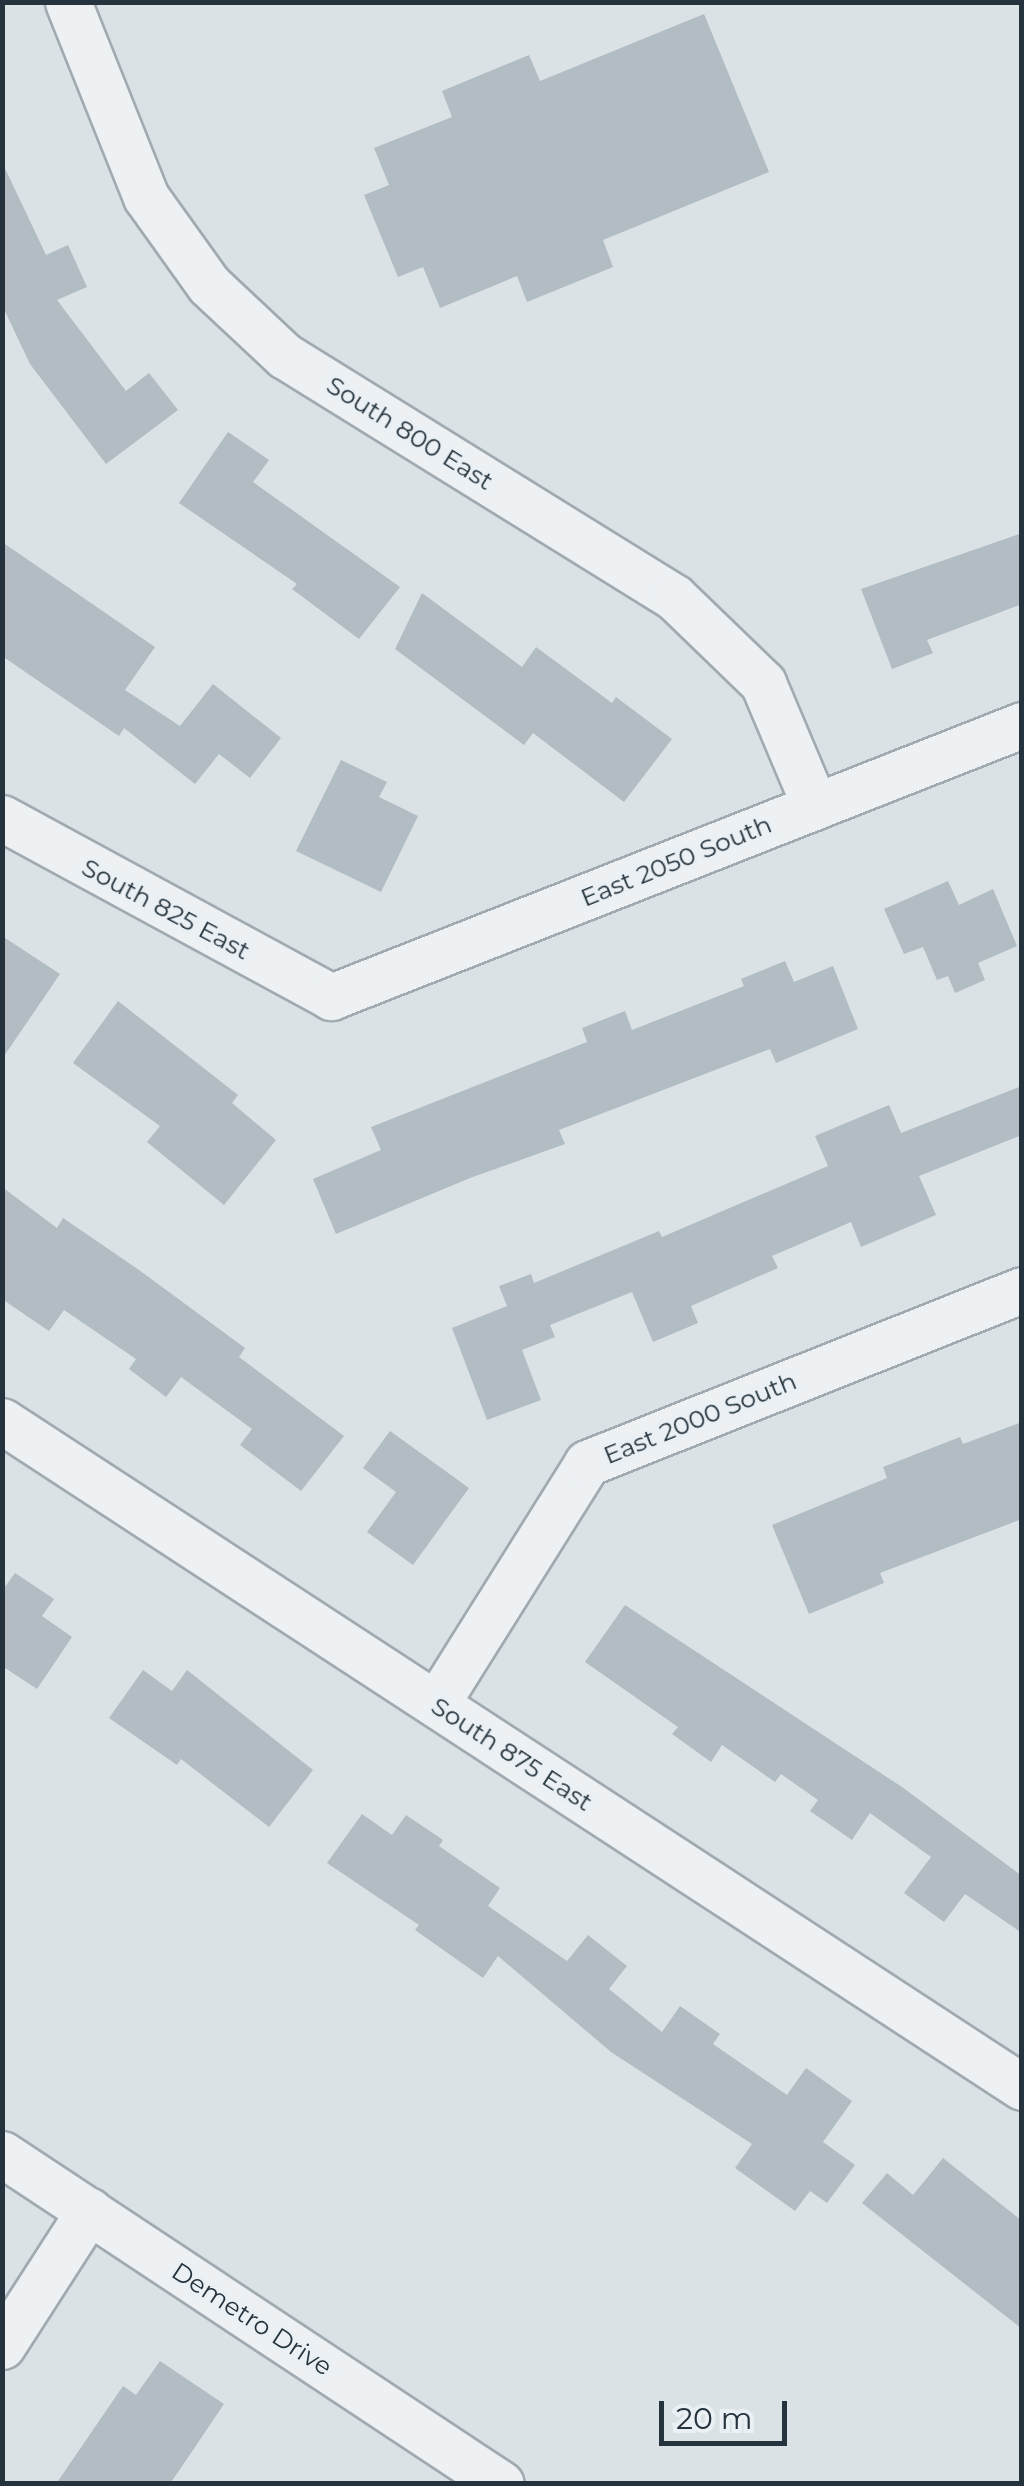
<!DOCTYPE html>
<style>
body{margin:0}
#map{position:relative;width:1024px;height:2486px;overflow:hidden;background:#dae2e6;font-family:Montserrat,sans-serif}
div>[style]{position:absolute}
.building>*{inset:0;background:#b1bcc3}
.roads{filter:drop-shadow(2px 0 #a0aab0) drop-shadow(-2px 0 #a0aab0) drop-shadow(0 2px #a0aab0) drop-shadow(0 -2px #a0aab0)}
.minor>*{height:45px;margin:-22.5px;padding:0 22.5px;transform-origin:22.5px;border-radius:22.5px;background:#edf1f4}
span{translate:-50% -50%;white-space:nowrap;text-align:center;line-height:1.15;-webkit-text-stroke:9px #eaf0f4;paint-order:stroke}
.street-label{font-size:25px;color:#24333d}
.frame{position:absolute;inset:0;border:5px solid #24333d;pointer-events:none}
.scale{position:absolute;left:659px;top:2401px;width:128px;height:45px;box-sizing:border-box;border:5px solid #24333d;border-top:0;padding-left:12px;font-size:30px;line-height:35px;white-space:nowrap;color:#24333d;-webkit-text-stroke:8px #eaf0f4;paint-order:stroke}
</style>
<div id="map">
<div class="building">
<div style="clip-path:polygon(704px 14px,769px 172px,603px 240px,613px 267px,527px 302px,517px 276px,440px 308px,423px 267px,398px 277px,364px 195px,389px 185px,374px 148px,452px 117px,442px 91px,529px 55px,540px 81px)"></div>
<div style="clip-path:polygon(2px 162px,46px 255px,68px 245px,87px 287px,57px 300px,126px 391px,149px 373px,178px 410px,106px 464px,30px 364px,2px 305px)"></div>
<div style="clip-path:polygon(228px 432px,269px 460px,253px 482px,400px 587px,359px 639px,292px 589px,297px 584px,179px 503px)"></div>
<div style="clip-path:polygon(1022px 533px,1022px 604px,927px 640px,933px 653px,892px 669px,861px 589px)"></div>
<div style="clip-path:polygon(2px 542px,155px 647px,125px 690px,180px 726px,213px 684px,281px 738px,250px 778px,219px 754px,195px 784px,124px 728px,119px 736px,2px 656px)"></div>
<div style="clip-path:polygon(422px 593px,522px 667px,536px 647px,612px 703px,616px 697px,672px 739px,624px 802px,533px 733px,524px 745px,395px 649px)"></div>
<div style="clip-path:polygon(341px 760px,387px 782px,379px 797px,418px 816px,381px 892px,296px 851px)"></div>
<div style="clip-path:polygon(948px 881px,959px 905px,993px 889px,1017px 946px,978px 963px,985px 980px,955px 993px,948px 976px,937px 980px,923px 947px,904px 954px,884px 909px)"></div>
<div style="clip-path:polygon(2px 936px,60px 974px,2px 1059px)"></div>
<div style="clip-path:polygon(785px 961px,794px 982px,833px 966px,858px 1029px,776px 1063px,770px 1049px,559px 1130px,565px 1144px,470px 1178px,336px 1234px,313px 1179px,381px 1150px,371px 1127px,587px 1042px,582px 1028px,625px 1011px,632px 1030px,744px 986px,741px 979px)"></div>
<div style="clip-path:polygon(118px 1001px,238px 1095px,232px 1103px,276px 1140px,224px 1205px,147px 1142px,160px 1126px,73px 1063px)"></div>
<div style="clip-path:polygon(1022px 1086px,1022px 1135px,919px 1176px,936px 1215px,861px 1247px,851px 1222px,772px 1256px,778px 1268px,691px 1306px,698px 1323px,653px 1342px,632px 1292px,550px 1325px,555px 1337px,522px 1350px,541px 1400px,487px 1420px,452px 1328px,507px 1306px,499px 1286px,531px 1274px,534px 1283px,659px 1231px,662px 1237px,828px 1166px,815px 1136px,889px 1105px,901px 1133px)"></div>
<div style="clip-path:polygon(2px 1187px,57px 1228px,63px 1218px,139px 1270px,245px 1348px,239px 1357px,344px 1436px,301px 1491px,240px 1445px,252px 1429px,181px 1377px,166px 1397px,129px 1369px,136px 1359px,64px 1310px,49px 1331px,2px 1299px)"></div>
<div style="clip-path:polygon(1022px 1422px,1022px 1519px,880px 1573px,884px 1583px,809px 1614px,772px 1525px,887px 1478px,883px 1467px,960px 1437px,963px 1444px)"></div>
<div style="clip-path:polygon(390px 1431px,469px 1488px,413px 1565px,367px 1532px,396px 1492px,363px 1468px)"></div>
<div style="clip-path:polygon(15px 1573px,54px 1599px,42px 1616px,72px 1637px,37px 1689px,2px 1666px,2px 1591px)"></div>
<div style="clip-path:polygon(625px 1605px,902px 1787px,1022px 1876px,1022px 1933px,965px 1894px,944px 1922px,904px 1893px,931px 1857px,870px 1813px,852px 1840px,810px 1811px,818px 1800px,781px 1774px,775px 1782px,722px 1745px,711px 1762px,672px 1734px,678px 1727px,585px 1662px)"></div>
<div style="clip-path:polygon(143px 1670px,172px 1691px,187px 1670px,313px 1770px,269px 1827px,181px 1759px,177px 1765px,109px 1718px)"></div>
<div style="clip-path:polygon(362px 1814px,392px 1835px,406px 1815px,443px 1840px,439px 1846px,500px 1888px,488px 1906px,567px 1961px,588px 1935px,627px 1966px,609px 1989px,662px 2032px,680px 2006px,720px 2034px,713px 2044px,787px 2095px,806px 2068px,852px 2101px,823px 2142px,855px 2165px,827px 2203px,810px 2191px,795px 2211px,735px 2168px,752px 2144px,611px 2052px,498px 1956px,483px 1978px,415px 1930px,419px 1925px,327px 1863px)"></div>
<div style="clip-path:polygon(943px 2158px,1022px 2221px,1022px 2329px,862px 2203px,887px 2173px,913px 2195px)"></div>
<div style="clip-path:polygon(160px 2361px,224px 2404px,170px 2484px,56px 2484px,123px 2386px,136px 2395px)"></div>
</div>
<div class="roads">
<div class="minor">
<div style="left:68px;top:2px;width:210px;rotate:68.2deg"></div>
<div style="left:146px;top:197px;width:108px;rotate:54.4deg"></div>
<div style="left:209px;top:285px;width:104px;rotate:43.1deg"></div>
<div style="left:285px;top:356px;width:458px;rotate:31.8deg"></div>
<div style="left:674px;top:597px;width:124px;rotate:44deg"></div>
<div style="left:763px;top:683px;width:134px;rotate:67.1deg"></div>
<div style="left:2px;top:818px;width:375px;rotate:28.5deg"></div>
<div style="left:331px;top:997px;width:743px;rotate:-21.49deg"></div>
<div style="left:2px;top:1421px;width:1218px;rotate:33.14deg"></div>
<div style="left:436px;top:1704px;width:284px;rotate:-57.9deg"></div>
<div style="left:587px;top:1463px;width:468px;rotate:-21.7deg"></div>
<div style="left:2px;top:2154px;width:598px;rotate:33.48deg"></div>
<div style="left:2px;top:2346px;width:161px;rotate:-57.2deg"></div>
</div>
</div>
<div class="street-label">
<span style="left:410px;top:433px;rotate:32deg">South 800 East</span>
<span style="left:676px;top:861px;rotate:-22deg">East 2050 South</span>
<span style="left:166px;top:909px;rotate:28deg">South 825 East</span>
<span style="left:700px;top:1418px;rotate:-22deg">East 2000 South</span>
<span style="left:512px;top:1754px;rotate:33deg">South 875 East</span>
<span style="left:252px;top:2319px;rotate:33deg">Demetro Drive</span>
</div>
<div class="frame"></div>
<div class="scale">20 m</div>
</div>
